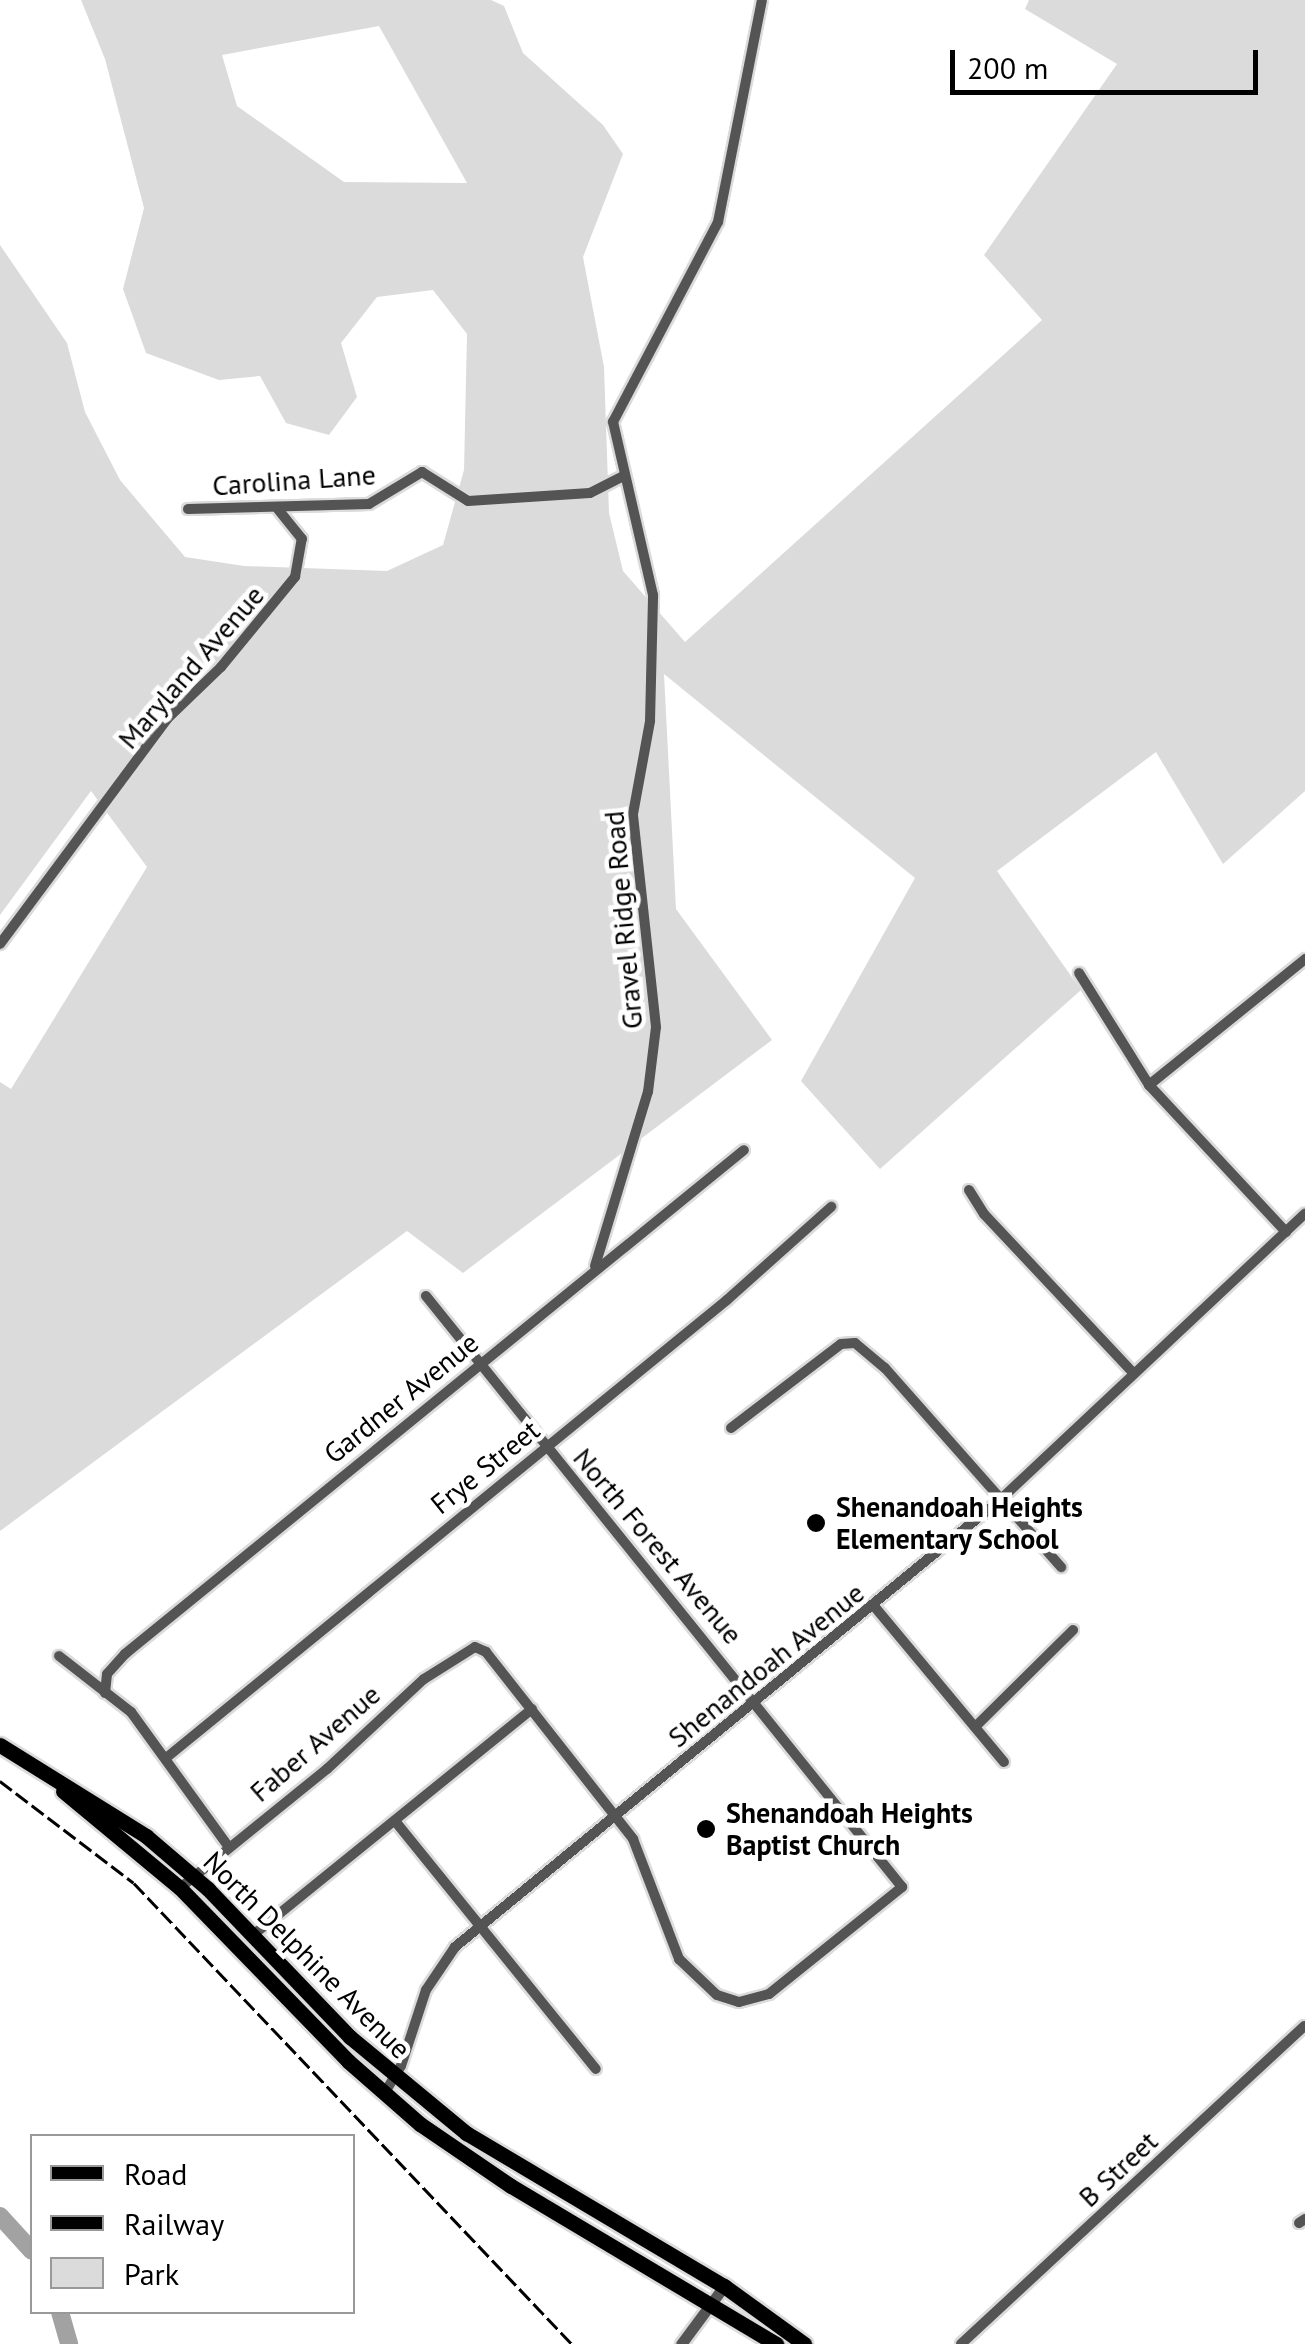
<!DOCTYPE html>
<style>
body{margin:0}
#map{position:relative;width:1305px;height:2344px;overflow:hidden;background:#fff;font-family:"PT Sans",sans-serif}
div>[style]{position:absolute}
.green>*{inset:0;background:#dbdbdb}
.river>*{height:18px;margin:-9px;padding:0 9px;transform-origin:9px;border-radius:9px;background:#a2a2a2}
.roads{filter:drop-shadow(2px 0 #dbdbdb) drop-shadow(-2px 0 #dbdbdb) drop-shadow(0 2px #dbdbdb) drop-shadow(0 -2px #dbdbdb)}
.minor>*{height:10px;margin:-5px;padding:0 5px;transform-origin:5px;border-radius:5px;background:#545454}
.tertiary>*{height:11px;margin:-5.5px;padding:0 5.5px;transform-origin:5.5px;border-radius:5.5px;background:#545454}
.primary>*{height:15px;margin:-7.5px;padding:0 7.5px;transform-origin:7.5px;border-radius:7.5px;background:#000}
.rail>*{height:2.5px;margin-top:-1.25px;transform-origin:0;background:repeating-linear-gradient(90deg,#000 0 15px,transparent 0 20px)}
.dots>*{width:28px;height:28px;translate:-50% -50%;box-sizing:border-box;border:5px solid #fff;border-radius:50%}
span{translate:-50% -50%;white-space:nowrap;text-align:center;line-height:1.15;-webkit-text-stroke:9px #fff;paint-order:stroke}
.street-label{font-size:28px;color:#000}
.poi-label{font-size:28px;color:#000;font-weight:700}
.left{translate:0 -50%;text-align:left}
.legend{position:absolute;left:30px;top:2134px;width:325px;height:180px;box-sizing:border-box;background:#fff;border:2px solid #999;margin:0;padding:12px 18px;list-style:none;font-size:30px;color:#000}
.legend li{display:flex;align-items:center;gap:20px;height:50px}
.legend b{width:50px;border:2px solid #999}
.scale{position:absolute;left:950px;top:50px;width:308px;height:45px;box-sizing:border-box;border:5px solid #000;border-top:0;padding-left:12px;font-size:30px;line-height:35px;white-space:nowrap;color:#000;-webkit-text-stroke:8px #fff;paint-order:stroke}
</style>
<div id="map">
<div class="green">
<div style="clip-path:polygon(evenodd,81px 0,491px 0,504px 6px,523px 53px,603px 125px,623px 154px,583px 257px,604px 367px,609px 513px,623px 571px,685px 642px,1042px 320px,984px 255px,1117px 64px,1025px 9px,1029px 0,1305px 0,1305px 791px,1223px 864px,1156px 752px,997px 871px,1081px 990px,880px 1169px,801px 1081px,915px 878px,664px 674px,676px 909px,772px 1040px,463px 1273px,407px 1231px,0 1531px,0 1082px,11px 1089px,147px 867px,91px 791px,0 915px,0 245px,67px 343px,85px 412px,120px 480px,185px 557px,244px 566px,387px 571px,443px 545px,464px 470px,467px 334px,433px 290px,377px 297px,341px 343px,357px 397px,329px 435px,286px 423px,260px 376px,219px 380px,146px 353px,123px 289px,144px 208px,105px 59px,81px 0,379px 26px,467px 183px,466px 183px,344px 182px,237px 106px,222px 55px,379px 26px)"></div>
</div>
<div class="river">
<div style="left:0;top:2216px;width:47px;rotate:47.6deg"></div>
<div style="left:60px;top:2312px;width:33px;rotate:74deg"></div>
</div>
<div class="roads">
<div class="minor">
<div style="left:188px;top:509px;width:181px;rotate:-1.6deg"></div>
<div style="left:369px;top:504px;width:62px;rotate:-31.1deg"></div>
<div style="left:422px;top:472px;width:54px;rotate:32.2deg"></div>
<div style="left:468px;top:501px;width:122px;rotate:-3.8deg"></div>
<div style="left:590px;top:493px;width:37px;rotate:-27deg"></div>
<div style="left:0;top:944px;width:280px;rotate:-53.4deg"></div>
<div style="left:167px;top:719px;width:75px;rotate:-43.9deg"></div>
<div style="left:221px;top:667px;width:117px;rotate:-50.6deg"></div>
<div style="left:295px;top:577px;width:39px;rotate:-80deg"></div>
<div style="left:302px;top:539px;width:38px;rotate:-129deg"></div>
<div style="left:1079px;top:973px;width:132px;rotate:58deg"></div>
<div style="left:1149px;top:1085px;width:201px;rotate:47deg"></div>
<div style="left:1149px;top:1085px;width:201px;rotate:-38.9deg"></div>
<div style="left:969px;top:1190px;width:28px;rotate:58deg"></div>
<div style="left:984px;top:1214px;width:219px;rotate:46.8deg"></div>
<div style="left:595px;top:1266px;width:182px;rotate:-73.1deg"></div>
<div style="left:648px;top:1092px;width:65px;rotate:-83deg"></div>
<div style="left:656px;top:1027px;width:214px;rotate:-96.2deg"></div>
<div style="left:633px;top:814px;width:95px;rotate:-79.6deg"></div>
<div style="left:650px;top:721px;width:126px;rotate:-88.6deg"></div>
<div style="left:653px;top:595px;width:178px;rotate:-103deg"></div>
<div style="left:613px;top:422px;width:226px;rotate:-62.3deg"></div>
<div style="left:718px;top:222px;width:226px;rotate:-78.8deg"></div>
<div style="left:731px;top:1428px;width:138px;rotate:-37.4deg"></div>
<div style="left:841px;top:1344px;width:14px;rotate:-4deg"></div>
<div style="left:855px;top:1343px;width:39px;rotate:40deg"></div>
<div style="left:885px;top:1368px;width:266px;rotate:48.5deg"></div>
<div style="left:874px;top:1606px;width:203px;rotate:50.2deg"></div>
<div style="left:59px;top:1656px;width:91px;rotate:37.9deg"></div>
<div style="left:131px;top:1712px;width:165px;rotate:54.1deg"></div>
<div style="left:105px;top:1693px;width:19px;rotate:-84deg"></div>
<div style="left:107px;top:1674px;width:27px;rotate:-48deg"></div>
<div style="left:125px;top:1654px;width:798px;rotate:-39.15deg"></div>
<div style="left:975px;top:1727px;width:138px;rotate:-44.7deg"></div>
<div style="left:166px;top:1758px;width:724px;rotate:-39.23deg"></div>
<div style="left:727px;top:1300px;width:140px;rotate:-41.8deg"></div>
<div style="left:395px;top:1821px;width:319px;rotate:51deg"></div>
<div style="left:180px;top:1888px;width:189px;rotate:-39deg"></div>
<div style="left:327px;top:1769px;width:132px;rotate:-42.9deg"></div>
<div style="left:424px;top:1679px;width:60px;rotate:-32.1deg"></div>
<div style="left:475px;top:1647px;width:12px;rotate:24deg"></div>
<div style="left:486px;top:1652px;width:238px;rotate:51.8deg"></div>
<div style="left:633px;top:1839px;width:129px;rotate:69deg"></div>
<div style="left:679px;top:1959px;width:52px;rotate:43.5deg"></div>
<div style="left:717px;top:1995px;width:23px;rotate:18deg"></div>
<div style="left:739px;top:2002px;width:31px;rotate:-15deg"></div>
<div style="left:769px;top:1994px;width:171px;rotate:-38.8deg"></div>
<div style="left:902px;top:1887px;width:759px;rotate:-128.85deg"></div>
<div style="left:253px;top:1935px;width:359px;rotate:-39deg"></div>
<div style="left:384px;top:2094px;width:33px;rotate:-59deg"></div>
<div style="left:401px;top:2066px;width:80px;rotate:-71.8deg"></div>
<div style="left:426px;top:1990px;width:52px;rotate:-56deg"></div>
<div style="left:455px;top:1947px;width:706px;rotate:-39.37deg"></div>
<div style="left:1001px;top:1499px;width:417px;rotate:-43.2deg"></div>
<div style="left:1299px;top:2223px;width:7px;rotate:-34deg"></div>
<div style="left:961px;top:2344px;width:468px;rotate:-42.8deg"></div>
</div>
<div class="tertiary">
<div style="left:681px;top:2344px;width:72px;rotate:-53.4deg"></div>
</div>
<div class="primary">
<div style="left:0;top:1745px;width:172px;rotate:31.9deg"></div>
<div style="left:146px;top:1836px;width:82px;rotate:40.5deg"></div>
<div style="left:208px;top:1889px;width:205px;rotate:46.2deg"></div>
<div style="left:350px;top:2037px;width:151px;rotate:39.6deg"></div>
<div style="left:466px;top:2133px;width:300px;rotate:30.7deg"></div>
<div style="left:724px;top:2286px;width:99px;rotate:35.9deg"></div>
<div style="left:63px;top:1791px;width:152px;rotate:39.7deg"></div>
<div style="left:180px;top:1888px;width:241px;rotate:45.8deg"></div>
<div style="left:348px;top:2061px;width:96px;rotate:41.2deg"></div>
<div style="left:420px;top:2124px;width:110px;rotate:34.3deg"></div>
<div style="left:511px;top:2186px;width:309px;rotate:30.8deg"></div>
</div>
</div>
<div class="rail">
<div style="left:0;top:1781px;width:168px;rotate:37.3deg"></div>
<div style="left:134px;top:1883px;width:636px;rotate:46.47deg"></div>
</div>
<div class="dots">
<div style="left:816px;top:1523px;background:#000"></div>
<div style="left:706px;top:1829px;background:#000"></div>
</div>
<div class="street-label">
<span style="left:294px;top:480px;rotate:-4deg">Carolina Lane</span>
<span style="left:191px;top:667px;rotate:-49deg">Maryland Avenue</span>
<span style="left:623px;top:920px;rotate:-95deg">Gravel Ridge Road</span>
<span style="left:401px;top:1398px;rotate:-39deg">Gardner Avenue</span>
<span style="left:485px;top:1467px;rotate:-39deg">Frye Street</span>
<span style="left:658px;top:1546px;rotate:50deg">North Forest Avenue</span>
<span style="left:766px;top:1665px;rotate:-39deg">Shenandoah Avenue</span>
<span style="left:315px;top:1743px;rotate:-41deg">Faber Avenue</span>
<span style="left:307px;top:1955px;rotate:45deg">North Delphine Avenue</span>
<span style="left:1118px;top:2169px;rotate:-43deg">B Street</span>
</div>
<div class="poi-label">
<span class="left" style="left:836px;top:1523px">Shenandoah Heights<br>Elementary School</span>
<span class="left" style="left:726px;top:1829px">Shenandoah Heights<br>Baptist Church</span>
</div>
<ul class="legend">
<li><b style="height:12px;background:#000"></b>Road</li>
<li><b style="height:12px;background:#000"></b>Railway</li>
<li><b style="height:28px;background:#dbdbdb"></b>Park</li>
</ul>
<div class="scale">200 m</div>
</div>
